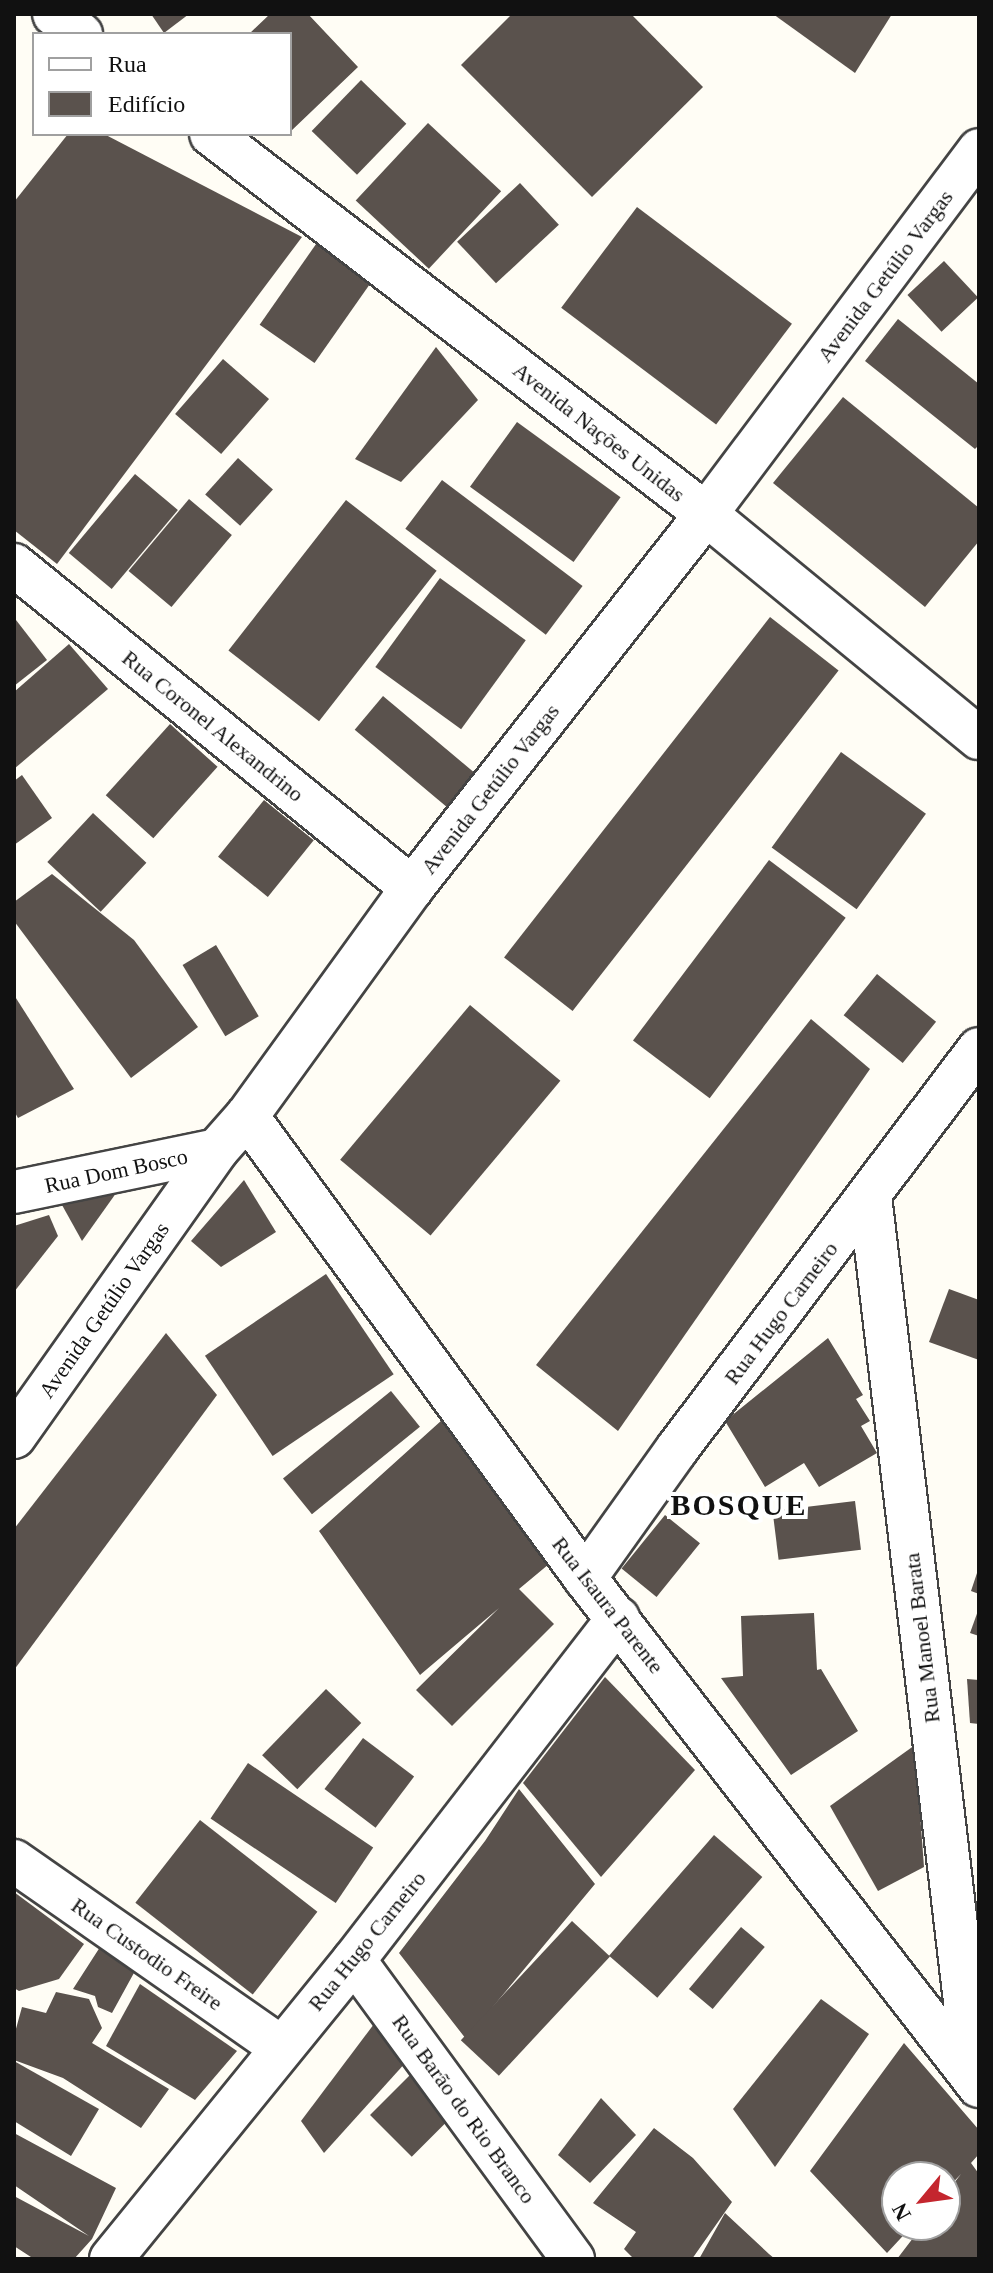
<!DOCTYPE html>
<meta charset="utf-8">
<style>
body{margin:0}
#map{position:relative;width:993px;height:2273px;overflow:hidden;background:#fffdf5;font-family:Georgia,serif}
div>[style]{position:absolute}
.building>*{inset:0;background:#5a524d;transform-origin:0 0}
.roads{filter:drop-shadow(2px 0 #444) drop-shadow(-2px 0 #444) drop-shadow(0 2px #444) drop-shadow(0 -2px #444)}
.minor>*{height:42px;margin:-21px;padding:0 21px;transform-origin:21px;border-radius:21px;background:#fff}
span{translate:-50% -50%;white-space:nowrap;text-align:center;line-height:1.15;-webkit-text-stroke:8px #fff;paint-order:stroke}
.street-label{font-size:22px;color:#111}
.district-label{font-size:30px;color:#111;font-weight:700;letter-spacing:2px}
.frame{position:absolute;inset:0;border:16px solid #111;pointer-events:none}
.legend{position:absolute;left:32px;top:32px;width:260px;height:104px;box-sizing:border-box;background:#fff;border:2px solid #a0a0a0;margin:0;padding:10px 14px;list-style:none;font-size:24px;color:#111}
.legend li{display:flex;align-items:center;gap:16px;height:40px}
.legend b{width:40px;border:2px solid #a0a0a0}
.north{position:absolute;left:881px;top:2161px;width:80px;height:80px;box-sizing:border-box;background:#fff;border:2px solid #a0a0a0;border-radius:50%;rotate:241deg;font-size:22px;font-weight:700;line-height:32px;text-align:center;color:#111}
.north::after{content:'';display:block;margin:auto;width:28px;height:36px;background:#c4262e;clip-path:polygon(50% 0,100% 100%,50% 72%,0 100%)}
</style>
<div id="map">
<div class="building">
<div style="clip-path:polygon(151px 14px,189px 14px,164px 33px)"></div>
<div style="clip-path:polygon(270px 14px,308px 14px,358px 67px,290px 132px,290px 34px,249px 34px)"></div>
<div style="clip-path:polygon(512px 14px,631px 14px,703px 87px,592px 197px,461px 65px)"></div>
<div style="clip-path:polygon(773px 14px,892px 14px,855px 73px)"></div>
<div style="left:361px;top:80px;width:63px;height:71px;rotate:44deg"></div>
<div style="left:428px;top:123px;width:100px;height:106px;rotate:43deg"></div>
<div style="clip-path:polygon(68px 134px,104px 134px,302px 237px,57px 564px,14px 530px,14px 202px)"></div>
<div style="left:520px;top:183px;width:57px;height:86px;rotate:47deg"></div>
<div style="left:637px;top:207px;width:194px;height:126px;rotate:37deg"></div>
<div style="left:321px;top:237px;width:67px;height:107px;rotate:35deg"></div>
<div style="left:944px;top:261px;width:50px;height:50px;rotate:47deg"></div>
<div style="clip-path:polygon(898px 319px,979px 384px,979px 445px,975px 449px,865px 361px)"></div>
<div style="clip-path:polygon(436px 347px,478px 400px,401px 482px,355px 459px)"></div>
<div style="left:223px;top:359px;width:61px;height:73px;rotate:41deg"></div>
<div style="clip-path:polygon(843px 397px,979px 508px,979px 541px,925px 607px,773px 483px)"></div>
<div style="left:517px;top:422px;width:128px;height:80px;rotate:36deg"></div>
<div style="left:238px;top:458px;width:47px;height:49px;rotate:42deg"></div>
<div style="left:135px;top:474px;width:56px;height:103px;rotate:40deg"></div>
<div style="left:442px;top:480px;width:176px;height:61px;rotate:37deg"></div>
<div style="left:189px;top:499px;width:56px;height:94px;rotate:40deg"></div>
<div style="left:346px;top:500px;width:115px;height:191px;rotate:38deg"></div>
<div style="left:440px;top:578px;width:106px;height:110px;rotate:36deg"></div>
<div style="left:770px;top:617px;width:87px;height:432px;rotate:38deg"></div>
<div style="clip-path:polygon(16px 620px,47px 660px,14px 686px,14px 622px)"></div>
<div style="clip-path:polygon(69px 644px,108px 689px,14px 769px,14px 692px)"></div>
<div style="left:383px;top:696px;width:121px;height:44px;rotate:40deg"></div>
<div style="left:170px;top:724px;width:64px;height:96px;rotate:42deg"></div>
<div style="left:841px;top:752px;width:105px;height:118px;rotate:36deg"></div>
<div style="clip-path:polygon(22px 775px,52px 818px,14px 845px,14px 781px)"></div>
<div style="left:264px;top:800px;width:64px;height:73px;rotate:39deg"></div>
<div style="left:93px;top:813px;width:73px;height:67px;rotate:43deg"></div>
<div style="left:769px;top:860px;width:96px;height:226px;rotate:37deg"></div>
<div style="clip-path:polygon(52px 874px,134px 940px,198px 1027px,131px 1078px,14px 921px,14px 902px)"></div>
<div style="left:216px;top:945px;width:83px;height:39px;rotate:59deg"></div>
<div style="left:877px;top:974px;width:76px;height:53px;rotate:39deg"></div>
<div style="clip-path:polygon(14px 995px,74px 1089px,18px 1118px,14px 1111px)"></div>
<div style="left:470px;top:1005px;width:118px;height:202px;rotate:40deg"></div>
<div style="clip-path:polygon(811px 1019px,870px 1069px,618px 1431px,536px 1365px)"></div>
<div style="clip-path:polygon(244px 1180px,276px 1232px,221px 1267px,191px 1241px)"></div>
<div style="clip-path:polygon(119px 1189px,82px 1241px,62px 1205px)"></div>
<div style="clip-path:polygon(49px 1215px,58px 1236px,14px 1292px,14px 1226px)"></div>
<div style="left:326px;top:1274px;width:121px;height:146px;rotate:56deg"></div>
<div style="clip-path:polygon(949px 1289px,979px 1300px,979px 1360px,929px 1342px)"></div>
<div style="clip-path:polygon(166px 1333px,217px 1395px,14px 1670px,14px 1529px)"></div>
<div style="clip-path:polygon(828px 1338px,863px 1395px,856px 1399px,870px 1421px,861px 1426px,877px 1453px,819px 1487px,804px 1463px,765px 1487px,725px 1421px)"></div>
<div style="left:391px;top:1391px;width:46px;height:139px;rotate:51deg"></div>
<div style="clip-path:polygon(442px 1420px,549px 1564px,519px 1589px,554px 1624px,452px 1726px,416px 1690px,499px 1608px,420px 1675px,319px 1531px)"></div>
<div style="left:855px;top:1501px;width:49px;height:83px;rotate:83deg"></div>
<div style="left:665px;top:1515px;width:45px;height:69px;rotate:39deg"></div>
<div style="clip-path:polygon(979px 1567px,979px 1594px,971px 1591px)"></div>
<div style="clip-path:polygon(979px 1608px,979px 1636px,970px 1633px)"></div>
<div style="clip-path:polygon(814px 1613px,817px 1670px,821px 1669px,858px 1731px,791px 1775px,721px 1678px,743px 1676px,741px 1616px)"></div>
<div style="clip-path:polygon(605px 1677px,695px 1770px,601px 1877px,523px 1783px)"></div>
<div style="clip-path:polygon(967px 1679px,979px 1680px,979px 1724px,970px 1723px)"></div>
<div style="left:326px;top:1689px;width:49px;height:92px;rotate:44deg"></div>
<div style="left:363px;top:1738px;width:64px;height:64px;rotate:37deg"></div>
<div style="clip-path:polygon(915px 1745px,924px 1867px,878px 1891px,830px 1806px)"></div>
<div style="left:248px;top:1763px;width:151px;height:67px;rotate:34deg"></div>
<div style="clip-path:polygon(519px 1789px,595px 1884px,466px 2039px,399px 1953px,485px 1841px)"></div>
<div style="left:200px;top:1820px;width:149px;height:105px;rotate:38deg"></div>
<div style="left:714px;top:1835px;width:64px;height:160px;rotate:41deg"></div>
<div style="clip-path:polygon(14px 1892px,84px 1944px,59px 1979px,19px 1991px,14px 1988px)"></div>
<div style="left:572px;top:1921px;width:52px;height:163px;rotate:43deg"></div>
<div style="left:741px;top:1927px;width:31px;height:81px;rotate:40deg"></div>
<div style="clip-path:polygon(102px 1944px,135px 1971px,112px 2013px,98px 2007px,95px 1996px,73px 1989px)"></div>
<div style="clip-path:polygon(140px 1984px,237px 2051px,195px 2100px,106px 2046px)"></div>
<div style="clip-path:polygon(56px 1992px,89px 1999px,102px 2028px,92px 2043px,169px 2089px,141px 2128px,63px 2078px,14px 2060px,14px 2036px,22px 2007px,46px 2013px)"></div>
<div style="clip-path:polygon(821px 1999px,869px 2034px,775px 2167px,733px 2109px)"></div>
<div style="clip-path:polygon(374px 2024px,407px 2061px,324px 2153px,301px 2121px)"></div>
<div style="clip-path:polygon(904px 2043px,979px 2130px,979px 2154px,971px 2163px,979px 2174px,979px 2259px,897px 2259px,923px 2225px,945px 2225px,945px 2195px,961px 2174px,945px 2191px,945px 2177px,897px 2177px,897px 2225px,913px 2225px,887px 2253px,810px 2171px)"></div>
<div style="clip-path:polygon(14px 2061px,99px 2109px,71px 2156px,14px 2121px)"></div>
<div style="left:416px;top:2069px;width:59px;height:65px;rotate:45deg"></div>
<div style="clip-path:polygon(601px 2098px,636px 2135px,590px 2183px,558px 2155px)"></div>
<div style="clip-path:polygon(654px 2128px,693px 2158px,732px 2202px,692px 2259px,634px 2259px,624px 2249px,636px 2232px,593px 2203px)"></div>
<div style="clip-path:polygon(14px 2133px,116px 2188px,92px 2239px,74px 2259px,34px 2259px,14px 2246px,14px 2196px,89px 2236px,14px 2185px)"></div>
<div style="clip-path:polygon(725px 2213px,769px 2254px,775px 2259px,699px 2259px)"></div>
</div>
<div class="roads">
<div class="minor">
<div style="left:54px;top:14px;width:34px;rotate:37deg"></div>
<div style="left:211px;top:134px;width:624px;rotate:37.51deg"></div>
<div style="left:706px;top:514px;width:353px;rotate:39.4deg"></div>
<div style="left:14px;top:565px;width:513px;rotate:39.06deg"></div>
<div style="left:247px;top:1116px;width:572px;rotate:53.81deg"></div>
<div style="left:585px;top:1578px;width:643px;rotate:52.2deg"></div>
<div style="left:14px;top:1192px;width:207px;rotate:-11.7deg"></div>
<div style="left:870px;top:1196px;width:887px;rotate:83.27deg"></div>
<div style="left:14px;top:1437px;width:352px;rotate:-54.7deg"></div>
<div style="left:217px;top:1150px;width:45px;rotate:-48.6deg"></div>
<div style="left:247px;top:1116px;width:281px;rotate:-54.1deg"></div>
<div style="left:412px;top:888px;width:476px;rotate:-51.8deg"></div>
<div style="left:706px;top:514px;width:455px;rotate:-53.1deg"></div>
<div style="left:585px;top:1578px;width:158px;rotate:-54.5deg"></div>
<div style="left:677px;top:1449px;width:501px;rotate:-52.95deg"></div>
<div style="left:14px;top:1861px;width:325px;rotate:34.9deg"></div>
<div style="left:354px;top:1960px;width:371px;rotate:53.8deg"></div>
<div style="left:111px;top:2259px;width:385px;rotate:-50.9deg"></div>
<div style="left:354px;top:1960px;width:432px;rotate:-52.3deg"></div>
</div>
</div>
<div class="street-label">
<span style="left:885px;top:276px;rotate:-53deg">Avenida Getúlio Vargas</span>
<span style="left:599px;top:432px;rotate:38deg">Avenida Nações Unidas</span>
<span style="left:213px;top:726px;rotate:39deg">Rua Coronel Alexandrino</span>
<span style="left:490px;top:789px;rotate:-52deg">Avenida Getúlio Vargas</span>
<span style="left:116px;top:1171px;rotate:-12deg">Rua Dom Bosco</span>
<span style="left:104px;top:1310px;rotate:-55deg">Avenida Getúlio Vargas</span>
<span style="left:781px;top:1313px;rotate:-53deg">Rua Hugo Carneiro</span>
<span style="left:608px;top:1605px;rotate:52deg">Rua Isaura Parente</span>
<span style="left:922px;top:1638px;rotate:-97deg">Rua Manoel Barata</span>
<span style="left:367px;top:1941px;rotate:-51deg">Rua Hugo Carneiro</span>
<span style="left:147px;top:1954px;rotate:35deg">Rua Custodio Freire</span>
<span style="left:464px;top:2109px;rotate:54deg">Rua Barão do Rio Branco</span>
</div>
<div class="district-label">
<span style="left:739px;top:1505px">BOSQUE</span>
</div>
<div class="frame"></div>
<ul class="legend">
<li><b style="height:10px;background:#fff"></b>Rua</li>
<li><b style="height:22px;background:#5a524d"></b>Edifício</li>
</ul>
<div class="north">N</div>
</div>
